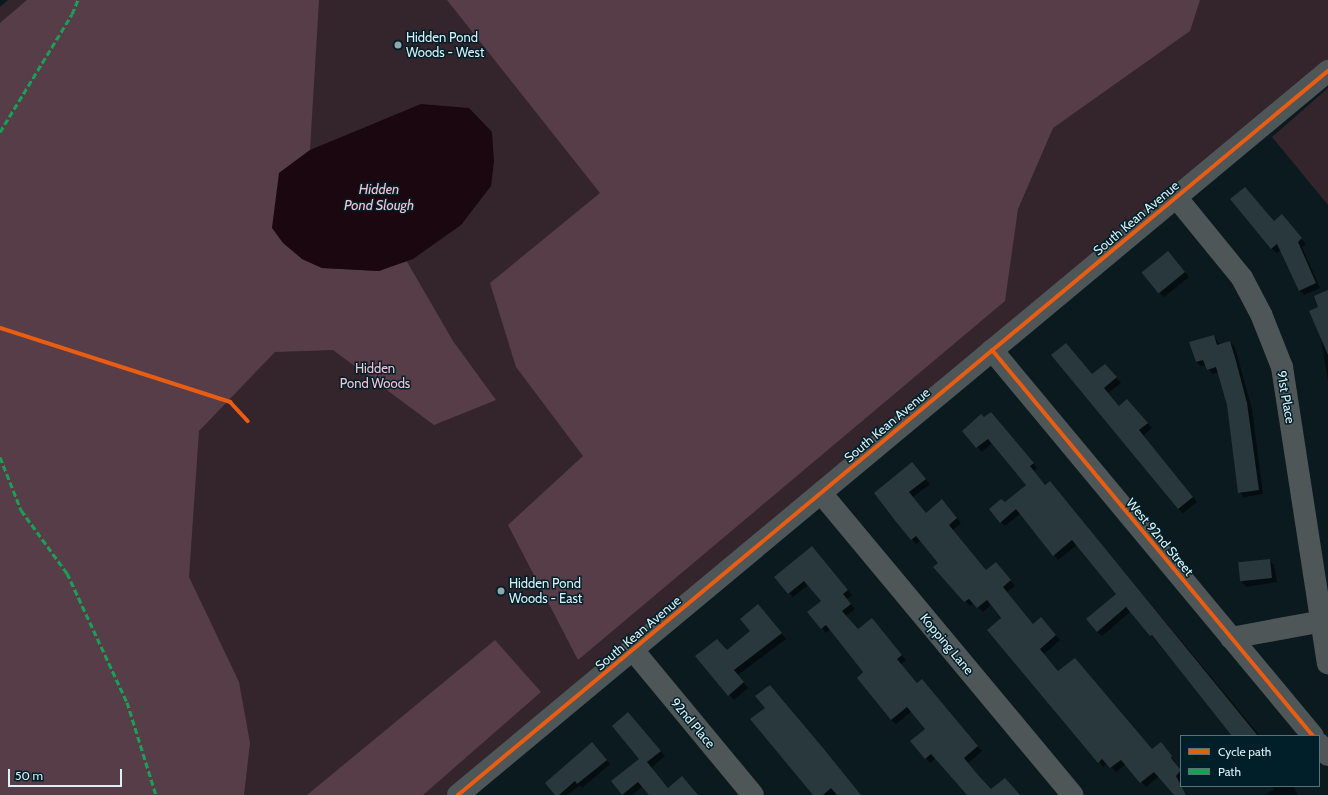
<!DOCTYPE html>
<style>
body{margin:0}
#map{position:relative;width:1328px;height:795px;overflow:hidden;background:#0a1a1f;font-family:Cabin,sans-serif}
div>[style]{position:absolute}
.green>*{inset:0;background:#34252c}
.forest>*{inset:0;background:#573d48}
.water>*{inset:0;background:#1a0710}
.shadow>*{inset:0;background:#0007}
.building>*{inset:0;background:#28383d;transform-origin:0 0}
.minor>*{height:22px;margin:-11px;padding:0 11px;transform-origin:11px;border-radius:11px;background:#4e5658}
.quiet>*{height:3px;margin-top:-1.5px;transform-origin:0;background:repeating-linear-gradient(90deg,#1a9f57 0 6px,transparent 0 9px)}
.cycleway>*{height:4px;margin:-2px;padding:0 2px;transform-origin:2px;border-radius:2px;background:#e95d12}
.dots>*{width:11px;height:11px;translate:-50% -50%;box-sizing:border-box;border:2px solid #011f28;border-radius:50%}
span{translate:-50% -50%;white-space:nowrap;text-align:center;line-height:1.15;-webkit-text-stroke:3px #011f28;paint-order:stroke}
.poi-label{font-size:13px;color:#dcf1f8}
.left{translate:0 -50%;text-align:left}
.street-label{font-size:13px;color:#dcf1f8}
.park-label{font-size:13px;color:#f8c6d6}
.water-label{font-size:14px;color:#f7c5d5;font-style:italic}
.legend{position:absolute;left:1180px;top:735px;width:140px;height:52px;box-sizing:border-box;background:#011f28;border:1px solid #59737b;margin:0;padding:5px 7px;list-style:none;font-size:12px;color:#dcf1f8}
.legend li{display:flex;align-items:center;gap:8px;height:20px}
.legend b{width:20px;border:1px solid #59737b}
.scale{position:absolute;left:8px;top:769px;width:114px;height:18px;box-sizing:border-box;border:2px solid #dcf1f8;border-top:0;padding-left:5px;font-size:12px;line-height:14px;white-space:nowrap;color:#dcf1f8;-webkit-text-stroke:3px #011f28;paint-order:stroke}
</style>
<div id="map">
<div class="green">
<div style="clip-path:polygon(8px 0,1328px 0,1328px 68px,460px 795px,0 795px,0 7px)"></div>
<div style="clip-path:polygon(1328px 88px,1328px 205px,1272px 137px)"></div>
</div>
<div class="forest">
<div style="clip-path:polygon(27px 0,319px 0,310px 150px,279px 173px,302px 259px,322px 268px,379px 271px,406px 260px,453px 341px,496px 400px,434px 425px,333px 350px,275px 352px,199px 431px,189px 577px,239px 682px,250px 743px,244px 795px,0 795px,0 23px)"></div>
<div style="clip-path:polygon(447px 0,1200px 0,1190px 31px,1053px 128px,1018px 209px,1005px 301px,578px 660px,508px 525px,583px 456px,516px 367px,490px 283px,600px 193px)"></div>
<div style="clip-path:polygon(495px 640px,541px 692px,423px 795px,307px 795px)"></div>
</div>
<div class="water">
<div style="clip-path:polygon(421px 104px,469px 108px,492px 132px,494px 161px,491px 186px,461px 225px,413px 259px,379px 271px,322px 268px,302px 259px,283px 243px,272px 228px,279px 173px,310px 150px)"></div>
</div>
<div class="shadow">
<div style="clip-path:polygon(1245px 188px,1274px 222px,1286px 220px,1306px 244px,1302px 247px,1320px 288px,1304px 295px,1299px 290px,1281px 250px,1277px 253px,1272px 249px,1232px 199px)"></div>
<div style="clip-path:polygon(1172px 257px,1189px 277px,1164px 297px,1159px 293px)"></div>
<div style="clip-path:polygon(1328px 291px,1328px 381px,1320px 334px,1320px 308px)"></div>
<div style="clip-path:polygon(1214px 336px,1220px 345px,1230px 342px,1235px 347px,1252px 409px,1263px 494px,1244px 497px,1239px 492px,1228px 405px,1219px 372px,1212px 374px,1206px 365px,1201px 366px,1196px 362px)"></div>
<div style="clip-path:polygon(1052px 356px,1093px 375px,1110px 370px,1121px 383px,1108px 393px,1120px 407px,1132px 405px,1152px 428px,1143px 436px,1197px 502px,1183px 513px,1178px 509px)"></div>
<div style="clip-path:polygon(995px 417px,1037px 468px,1033px 471px,1046px 486px,1054px 487px,1260px 736px,1235px 736px,1131px 611px,1102px 636px,1097px 632px,1117px 594px,1077px 545px,1058px 560px,1021px 513px,1005px 526px,1001px 522px,1005px 504px,1027px 485px,992px 443px,982px 452px,963px 431px,984px 418px)"></div>
<div style="clip-path:polygon(916px 468px,930px 484px,913px 497px,926px 514px,942px 501px,947px 505px,961px 523px,953px 530px,986px 571px,1000px 568px,1015px 586px,1007px 592px,1033px 624px,1045px 623px,1060px 640px,1044px 654px,1059px 672px,1152px 750px,1165px 748px,1181px 770px,1181px 786px,1187px 795px,1175px 795px,1159px 776px,1146px 787px,1126px 764px,1116px 772px,1107px 763px,1103px 767px,991px 605px,983px 612px,974px 603px,970px 606px,935px 567px,940px 563px,921px 540px,916px 544px,912px 539px,876px 493px)"></div>
<div style="clip-path:polygon(816px 551px,852px 595px,847px 599px,855px 609px,846px 616px,858px 630px,876px 624px,906px 660px,901px 664px,918px 684px,926px 685px,982px 751px,968px 763px,991px 790px,1019px 795px,968px 795px,936px 758px,930px 763px,911px 742px,926px 729px,912px 711px,896px 724px,891px 720px,864px 673px,830px 629px,826px 633px,822px 628px,822px 601px,808px 585px,793px 597px,789px 593px)"></div>
<div style="clip-path:polygon(1269px 560px,1274px 565px,1277px 582px,1246px 587px,1242px 582px)"></div>
<div style="clip-path:polygon(762px 610px,786px 639px,738px 675px,748px 688px,734px 700px,696px 656px,727px 651px,751px 631px)"></div>
<div style="clip-path:polygon(775px 691px,861px 795px,814px 795px,766px 708px)"></div>
<div style="clip-path:polygon(632px 718px,665px 756px,651px 768px,669px 789px,697px 795px,650px 795px,643px 786px,632px 795px,624px 795px,613px 781px,641px 759px)"></div>
<div style="clip-path:polygon(596px 747px,610px 764px,582px 788px,580px 785px,567px 795px,556px 795px)"></div>
<div style="clip-path:polygon(1272px 786px,1293px 786px,1298px 795px,1264px 795px,1274px 790px)"></div>
</div>
<div class="building">
<div style="clip-path:polygon(1245px 187px,1274px 221px,1282px 214px,1302px 238px,1298px 242px,1316px 283px,1299px 291px,1277px 244px,1271px 249px,1230px 199px)"></div>
<div style="left:1168px;top:251px;width:27px;height:34px;rotate:51deg"></div>
<div style="clip-path:polygon(1328px 290px,1328px 355px,1309px 311px,1318px 307px,1314px 296px)"></div>
<div style="clip-path:polygon(1214px 335px,1217px 345px,1230px 341px,1236px 361px,1247px 403px,1259px 490px,1238px 493px,1227px 405px,1216px 367px,1207px 370px,1203px 360px,1196px 362px,1189px 342px)"></div>
<div style="clip-path:polygon(1066px 343px,1092px 374px,1105px 364px,1117px 377px,1104px 388px,1119px 406px,1127px 399px,1148px 423px,1139px 430px,1193px 497px,1178px 509px,1051px 355px)"></div>
<div style="clip-path:polygon(991px 412px,1034px 463px,1030px 466px,1045px 485px,1050px 481px,1258px 736px,1232px 736px,1152px 635px,1150px 636px,1126px 607px,1097px 632px,1086px 619px,1116px 594px,1072px 540px,1053px 556px,1016px 509px,1000px 523px,989px 509px,1001px 499px,1005px 502px,1026px 485px,988px 439px,976px 448px,962px 431px,981px 414px,984px 417px)"></div>
<div style="clip-path:polygon(912px 462px,926px 479px,909px 492px,926px 513px,942px 499px,957px 518px,949px 525px,986px 570px,996px 562px,1011px 580px,1003px 587px,1033px 624px,1041px 617px,1056px 635px,1040px 649px,1058px 671px,1075px 658px,1152px 749px,1161px 742px,1172px 756px,1171px 758px,1181px 770px,1176px 776px,1186px 795px,1174px 795px,1154px 772px,1140px 783px,1121px 760px,1110px 768px,1102px 759px,1098px 763px,987px 630px,1001px 618px,987px 600px,977px 608px,969px 599px,964px 602px,933px 567px,938px 563px,916px 536px,911px 540px,897px 523px,874px 493px)"></div>
<div style="clip-path:polygon(812px 546px,848px 590px,843px 594px,851px 604px,842px 611px,858px 629px,872px 618px,902px 655px,897px 659px,917px 683px,922px 679px,978px 746px,964px 758px,979px 776px,991px 789px,1005px 778px,1020px 795px,967px 795px,931px 754px,925px 759px,910px 741px,925px 729px,907px 707px,891px 720px,857px 678px,863px 672px,841px 644px,826px 625px,821px 629px,807px 612px,821px 601px,804px 581px,788px 594px,774px 577px)"></div>
<div style="left:1270px;top:559px;width:19px;height:32px;rotate:84deg"></div>
<div style="clip-path:polygon(758px 604px,782px 633px,734px 670px,744px 682px,728px 696px,695px 656px,717px 639px,727px 650px,750px 631px,740px 619px)"></div>
<div style="clip-path:polygon(770px 685px,823px 748px,861px 795px,837px 795px,831px 788px,823px 795px,813px 795px,769px 742px,750px 719px,765px 708px,755px 696px)"></div>
<div style="clip-path:polygon(628px 712px,661px 751px,647px 762px,668px 788px,682px 776px,698px 795px,649px 795px,638px 782px,622px 795px,611px 781px,639px 759px,612px 726px)"></div>
<div style="clip-path:polygon(592px 742px,607px 760px,577px 784px,575px 781px,559px 795px,555px 795px,545px 783px)"></div>
</div>
<div class="minor">
<div style="left:1176px;top:197px;width:104px;rotate:50.8deg"></div>
<div style="left:1242px;top:278px;width:41px;rotate:62.2deg"></div>
<div style="left:1261px;top:314px;width:57px;rotate:68.4deg"></div>
<div style="left:1282px;top:367px;width:300px;rotate:81.2deg"></div>
<div style="left:992px;top:350px;width:502px;rotate:50.25deg"></div>
<div style="left:821px;top:493px;width:393px;rotate:50.2deg"></div>
<div style="left:1231px;top:638px;width:99px;rotate:-10.5deg"></div>
<div style="left:633px;top:650px;width:188px;rotate:50.4deg"></div>
<div style="left:1319px;top:744px;width:14px;rotate:51deg"></div>
<div style="left:458px;top:795px;width:1132px;rotate:-39.77deg"></div>
</div>
<div class="quiet">
<div style="left:0;top:132px;width:138px;rotate:-58.6deg"></div>
<div style="left:72px;top:14px;width:15px;rotate:-67deg"></div>
<div style="left:0;top:457px;width:57px;rotate:68.4deg"></div>
<div style="left:21px;top:510px;width:78px;rotate:53.9deg"></div>
<div style="left:67px;top:573px;width:142px;rotate:65.1deg"></div>
<div style="left:127px;top:702px;width:97px;rotate:72.7deg"></div>
</div>
<div class="cycleway">
<div style="left:0;top:328px;width:242px;rotate:17.8deg"></div>
<div style="left:230px;top:402px;width:26px;rotate:47deg"></div>
<div style="left:992px;top:350px;width:502px;rotate:50.25deg"></div>
<div style="left:458px;top:795px;width:1132px;rotate:-39.77deg"></div>
</div>
<div class="dots">
<div style="left:398px;top:45px;background:#92a6ac"></div>
<div style="left:501px;top:591px;background:#92a6ac"></div>
</div>
<div class="poi-label">
<span class="left" style="left:406px;top:45px">Hidden Pond<br>Woods - West</span>
<span class="left" style="left:509px;top:591px">Hidden Pond<br>Woods - East</span>
</div>
<div class="street-label">
<span style="left:1136px;top:218px;rotate:-40deg">South Kean Avenue</span>
<span style="left:1286px;top:397px;rotate:80deg">91st Place</span>
<span style="left:887px;top:425px;rotate:-40deg">South Kean Avenue</span>
<span style="left:1160px;top:537px;rotate:50deg">West 92nd Street</span>
<span style="left:638px;top:633px;rotate:-40deg">South Kean Avenue</span>
<span style="left:947px;top:644px;rotate:50deg">Kopping Lane</span>
<span style="left:693px;top:723px;rotate:50deg">92nd Place</span>
</div>
<div class="park-label">
<span style="left:375px;top:376px">Hidden<br>Pond Woods</span>
</div>
<div class="water-label">
<span style="left:379px;top:197px">Hidden<br>Pond Slough</span>
</div>
<ul class="legend">
<li><b style="height:5px;background:#e95d12"></b>Cycle path</li>
<li><b style="height:5px;background:#1a9f57"></b>Path</li>
</ul>
<div class="scale">50 m</div>
</div>
